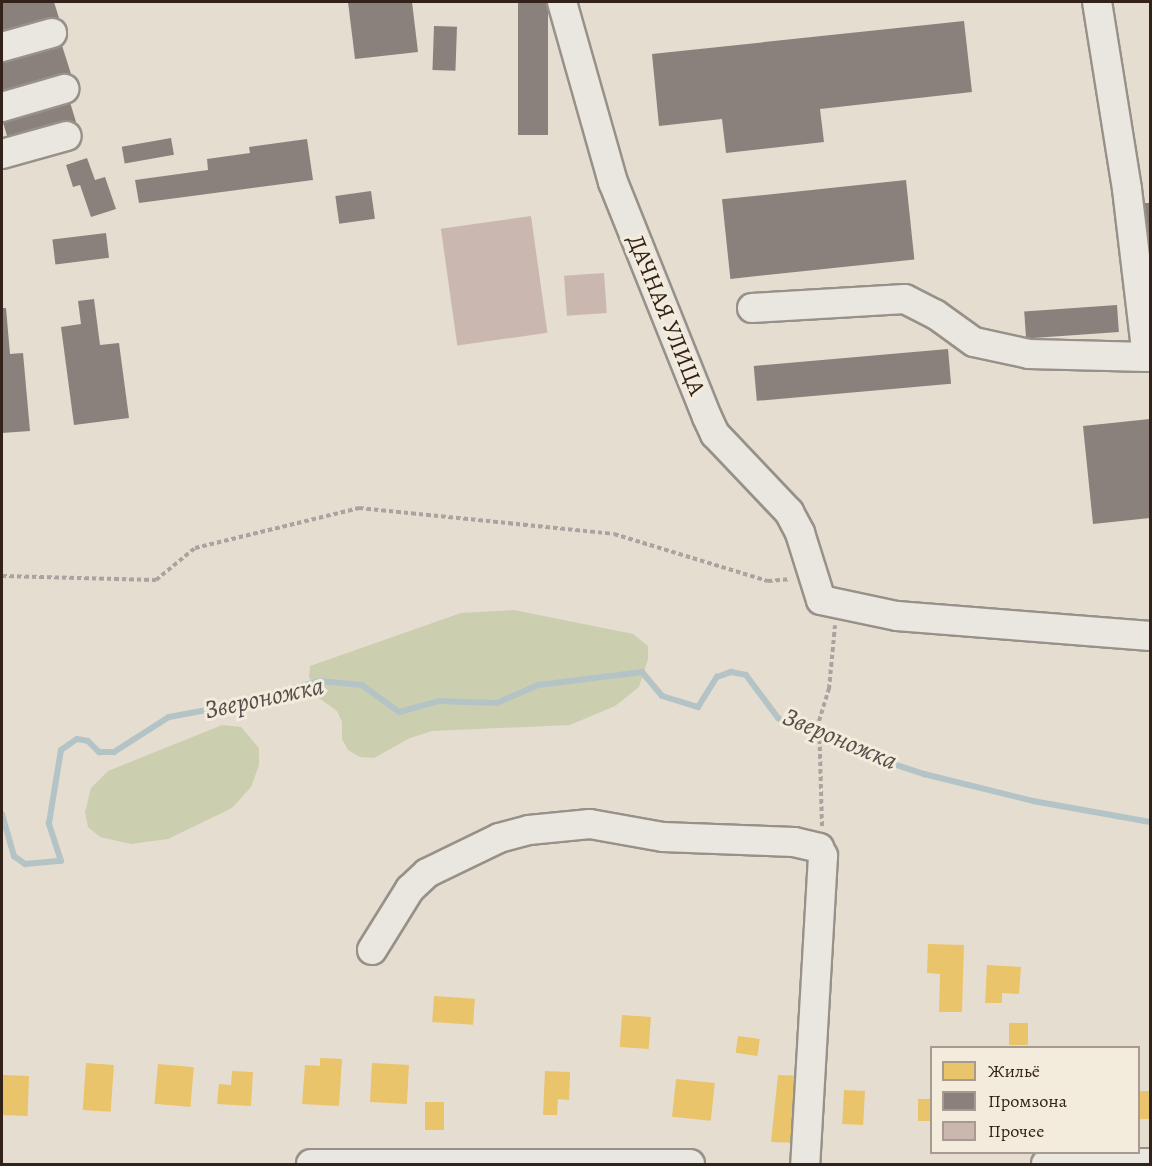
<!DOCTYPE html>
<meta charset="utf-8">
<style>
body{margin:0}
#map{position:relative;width:1152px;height:1166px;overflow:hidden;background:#e5ddd0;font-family:Alegreya,serif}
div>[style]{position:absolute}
.green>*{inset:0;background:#ccceb0}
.homes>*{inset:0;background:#e9c46a;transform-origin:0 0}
.industry>*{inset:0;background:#8a817c;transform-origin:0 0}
.stream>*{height:6px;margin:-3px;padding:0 3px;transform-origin:3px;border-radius:3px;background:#b4c4c6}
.building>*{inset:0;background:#cab8b0;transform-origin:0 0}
.path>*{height:4px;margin-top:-2px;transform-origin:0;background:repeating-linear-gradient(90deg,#a9a49f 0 4.5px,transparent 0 7.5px)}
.roads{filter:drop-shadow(2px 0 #979189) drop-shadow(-2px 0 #979189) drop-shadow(0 2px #979189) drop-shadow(0 -2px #979189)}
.minor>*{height:28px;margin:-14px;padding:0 14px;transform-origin:14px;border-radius:14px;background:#eae6e0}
span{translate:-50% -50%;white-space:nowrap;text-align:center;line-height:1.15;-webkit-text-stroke:6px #f3ebdb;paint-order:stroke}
.street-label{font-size:24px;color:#32221a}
.water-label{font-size:26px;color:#53504c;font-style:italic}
.frame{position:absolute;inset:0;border:3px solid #32221a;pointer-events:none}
.legend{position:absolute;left:930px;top:1046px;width:210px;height:108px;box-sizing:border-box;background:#f3ebdb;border:2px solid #a69b8e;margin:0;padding:8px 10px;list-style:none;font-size:18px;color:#32221a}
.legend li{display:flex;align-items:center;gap:12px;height:30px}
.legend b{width:30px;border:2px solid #a69b8e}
</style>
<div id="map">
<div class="green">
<div style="clip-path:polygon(514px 610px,633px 634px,648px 646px,648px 659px,639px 687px,615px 706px,570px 725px,432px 731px,410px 738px,374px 758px,360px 757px,348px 750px,342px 739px,342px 722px,337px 711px,319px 698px,309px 677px,310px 666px,461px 613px)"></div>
<div style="clip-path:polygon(222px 725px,241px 727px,259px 748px,259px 765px,251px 787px,232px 808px,168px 839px,131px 844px,100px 837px,88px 827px,85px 812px,91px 788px,108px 771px)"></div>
</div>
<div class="homes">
<div style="clip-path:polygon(928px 944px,964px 945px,962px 1012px,939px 1012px,940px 974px,927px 973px)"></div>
<div style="clip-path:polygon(987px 965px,1021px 967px,1019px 994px,1002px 993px,1002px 1003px,985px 1003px)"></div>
<div style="left:434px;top:996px;width:41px;height:26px;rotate:4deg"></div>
<div style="left:622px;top:1015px;width:29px;height:32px;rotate:4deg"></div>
<div style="left:1009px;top:1023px;width:19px;height:22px"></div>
<div style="left:738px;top:1036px;width:22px;height:17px;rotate:8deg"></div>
<div style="clip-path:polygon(320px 1058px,342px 1059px,339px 1106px,302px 1104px,305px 1065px,320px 1066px)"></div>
<div style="left:86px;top:1063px;width:28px;height:47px;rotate:4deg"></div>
<div style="left:372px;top:1063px;width:37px;height:39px;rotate:3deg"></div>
<div style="left:158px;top:1064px;width:36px;height:40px;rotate:5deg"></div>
<div style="clip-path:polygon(232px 1071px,253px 1072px,251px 1106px,217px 1104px,219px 1084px,231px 1085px)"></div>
<div style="clip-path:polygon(545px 1071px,570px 1072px,569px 1100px,558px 1099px,557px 1115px,543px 1115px)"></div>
<div style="left:2px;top:1075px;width:27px;height:40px;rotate:2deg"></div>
<div style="clip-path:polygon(778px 1075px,801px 1076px,798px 1143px,771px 1142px)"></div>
<div style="left:676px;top:1079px;width:39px;height:38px;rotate:6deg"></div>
<div style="left:844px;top:1090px;width:21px;height:34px;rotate:3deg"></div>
<div style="left:1138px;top:1091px;width:12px;height:28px"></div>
<div style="left:918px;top:1099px;width:14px;height:22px"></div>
<div style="left:425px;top:1102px;width:19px;height:28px"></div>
</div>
<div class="industry">
<div style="clip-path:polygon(2px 2px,54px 2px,59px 18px,2px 35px)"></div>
<div style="clip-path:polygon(348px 2px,412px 2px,418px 52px,355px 59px)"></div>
<div style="left:518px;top:2px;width:30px;height:133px"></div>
<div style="clip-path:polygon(964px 21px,972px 92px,820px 109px,824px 142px,726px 153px,722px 119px,659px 126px,652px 54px)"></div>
<div style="left:434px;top:26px;width:23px;height:44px;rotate:2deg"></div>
<div style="clip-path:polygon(60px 39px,71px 74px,2px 94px,2px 56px)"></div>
<div style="left:69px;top:99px;width:24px;height:70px;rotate:73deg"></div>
<div style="left:171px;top:138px;width:17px;height:50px;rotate:80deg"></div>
<div style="clip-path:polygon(307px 139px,313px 180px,139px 203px,135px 180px,208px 170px,207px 159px,250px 153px,249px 147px)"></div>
<div style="clip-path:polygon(87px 158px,95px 180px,105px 177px,116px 209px,91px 217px,80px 185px,73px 187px,66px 165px)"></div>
<div style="left:906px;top:180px;width:80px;height:185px;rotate:84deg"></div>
<div style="left:371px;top:191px;width:28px;height:36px;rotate:82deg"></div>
<div style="clip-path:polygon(1144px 203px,1150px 203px,1150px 247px,1149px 247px)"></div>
<div style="left:106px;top:233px;width:25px;height:54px;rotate:83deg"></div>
<div style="clip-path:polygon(94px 299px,100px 345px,119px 343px,129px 418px,74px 425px,61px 327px,81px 324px,78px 301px)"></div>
<div style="left:1117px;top:305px;width:27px;height:93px;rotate:86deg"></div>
<div style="clip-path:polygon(2px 308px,6px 308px,10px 354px,23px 353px,30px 431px,2px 433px)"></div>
<div style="left:948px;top:349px;width:35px;height:195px;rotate:85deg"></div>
<div style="clip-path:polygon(1150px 419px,1150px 518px,1093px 524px,1083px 426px)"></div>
</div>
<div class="stream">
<div style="left:2px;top:814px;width:44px;rotate:74.1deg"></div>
<div style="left:14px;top:856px;width:14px;rotate:36deg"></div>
<div style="left:25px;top:864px;width:36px;rotate:-5deg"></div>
<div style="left:61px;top:861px;width:40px;rotate:-108deg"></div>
<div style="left:49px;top:823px;width:74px;rotate:-80.7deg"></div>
<div style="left:61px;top:750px;width:19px;rotate:-35deg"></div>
<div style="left:77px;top:739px;width:11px;rotate:10deg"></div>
<div style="left:88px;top:741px;width:16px;rotate:45deg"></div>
<div style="left:99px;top:752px;width:15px"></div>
<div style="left:114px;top:752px;width:65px;rotate:-32.5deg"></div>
<div style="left:169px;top:717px;width:71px;rotate:-10.5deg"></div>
<div style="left:239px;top:704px;width:84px;rotate:-15.9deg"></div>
<div style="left:320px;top:681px;width:42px;rotate:5.4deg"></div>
<div style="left:362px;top:685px;width:46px;rotate:36.1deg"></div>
<div style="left:399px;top:712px;width:41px;rotate:-15.4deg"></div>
<div style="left:439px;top:701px;width:58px;rotate:2deg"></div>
<div style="left:497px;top:703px;width:45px;rotate:-23.7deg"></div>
<div style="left:538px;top:685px;width:105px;rotate:-7.1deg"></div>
<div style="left:642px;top:672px;width:31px;rotate:50deg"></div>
<div style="left:662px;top:696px;width:38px;rotate:17deg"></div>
<div style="left:698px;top:707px;width:36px;rotate:-58deg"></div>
<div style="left:717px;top:677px;width:15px;rotate:-20deg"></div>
<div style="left:731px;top:672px;width:15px;rotate:11deg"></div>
<div style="left:746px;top:675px;width:54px;rotate:53.3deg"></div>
<div style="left:778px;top:718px;width:83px;rotate:23.5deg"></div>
<div style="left:854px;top:751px;width:74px;rotate:18.2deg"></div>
<div style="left:924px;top:774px;width:112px;rotate:13.9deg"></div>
<div style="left:1033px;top:801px;width:119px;rotate:10.2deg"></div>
</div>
<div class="building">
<div style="left:531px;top:216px;width:118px;height:91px;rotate:82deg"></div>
<div style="left:604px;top:273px;width:40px;height:40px;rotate:86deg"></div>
</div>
<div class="path">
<div style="left:2px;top:576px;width:154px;rotate:1.5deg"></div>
<div style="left:156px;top:580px;width:50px;rotate:-39.4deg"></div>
<div style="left:195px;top:548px;width:169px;rotate:-13.7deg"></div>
<div style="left:359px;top:508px;width:256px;rotate:5.8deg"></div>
<div style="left:614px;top:534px;width:161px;rotate:17deg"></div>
<div style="left:768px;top:581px;width:21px;rotate:-5deg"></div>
<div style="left:822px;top:826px;width:105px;rotate:-91.6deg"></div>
<div style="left:819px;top:721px;width:34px;rotate:-73deg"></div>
<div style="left:829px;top:689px;width:64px;rotate:-84.6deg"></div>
</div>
<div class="roads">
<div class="minor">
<div style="left:562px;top:2px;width:187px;rotate:74.2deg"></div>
<div style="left:613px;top:182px;width:253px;rotate:68.2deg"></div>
<div style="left:707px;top:417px;width:19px;rotate:65deg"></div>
<div style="left:715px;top:434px;width:108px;rotate:46.5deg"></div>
<div style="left:789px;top:512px;width:24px;rotate:62deg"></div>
<div style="left:800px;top:533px;width:70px;rotate:72.6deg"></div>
<div style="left:821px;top:600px;width:78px;rotate:11.9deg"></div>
<div style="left:897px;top:616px;width:254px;rotate:4.5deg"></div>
<div style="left:2px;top:47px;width:52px;rotate:-15.6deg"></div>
<div style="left:2px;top:107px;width:65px;rotate:-16.2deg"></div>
<div style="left:2px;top:154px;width:67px;rotate:-15.5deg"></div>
<div style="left:752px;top:308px;width:153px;rotate:-3.4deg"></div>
<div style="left:905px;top:299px;width:34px;rotate:27deg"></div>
<div style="left:935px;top:314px;width:48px;rotate:35.7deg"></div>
<div style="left:974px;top:342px;width:56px;rotate:12.3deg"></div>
<div style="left:1029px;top:354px;width:118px;rotate:1.5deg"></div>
<div style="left:1147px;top:357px;width:169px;rotate:-96.8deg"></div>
<div style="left:1127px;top:189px;width:189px;rotate:-99.1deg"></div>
<div style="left:372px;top:950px;width:72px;rotate:-58.1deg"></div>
<div style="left:410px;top:889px;width:23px;rotate:-43deg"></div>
<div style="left:427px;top:873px;width:80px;rotate:-25.9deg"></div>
<div style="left:499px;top:838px;width:31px;rotate:-15deg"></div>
<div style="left:529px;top:830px;width:61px;rotate:-5.6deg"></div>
<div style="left:590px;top:824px;width:74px;rotate:10.1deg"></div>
<div style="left:663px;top:837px;width:131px;rotate:2.2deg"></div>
<div style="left:794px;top:842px;width:26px;rotate:13deg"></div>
<div style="left:819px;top:848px;width:9px;rotate:63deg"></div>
<div style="left:823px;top:856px;width:309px;rotate:93.3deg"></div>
<div style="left:311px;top:1164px;width:379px"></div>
<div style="left:1046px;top:1164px;width:104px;rotate:-0.6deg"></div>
</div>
</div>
<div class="street-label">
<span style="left:666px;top:315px;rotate:68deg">ДАЧНАЯ УЛИЦА</span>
</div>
<div class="water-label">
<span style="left:264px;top:698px;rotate:-12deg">Звероножка</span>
<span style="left:840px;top:739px;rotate:23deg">Звероножка</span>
</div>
<div class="frame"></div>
<ul class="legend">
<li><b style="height:16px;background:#e9c46a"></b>Жильё</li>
<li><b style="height:16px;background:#8a817c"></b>Промзона</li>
<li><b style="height:16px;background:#cab8b0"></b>Прочее</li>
</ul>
</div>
